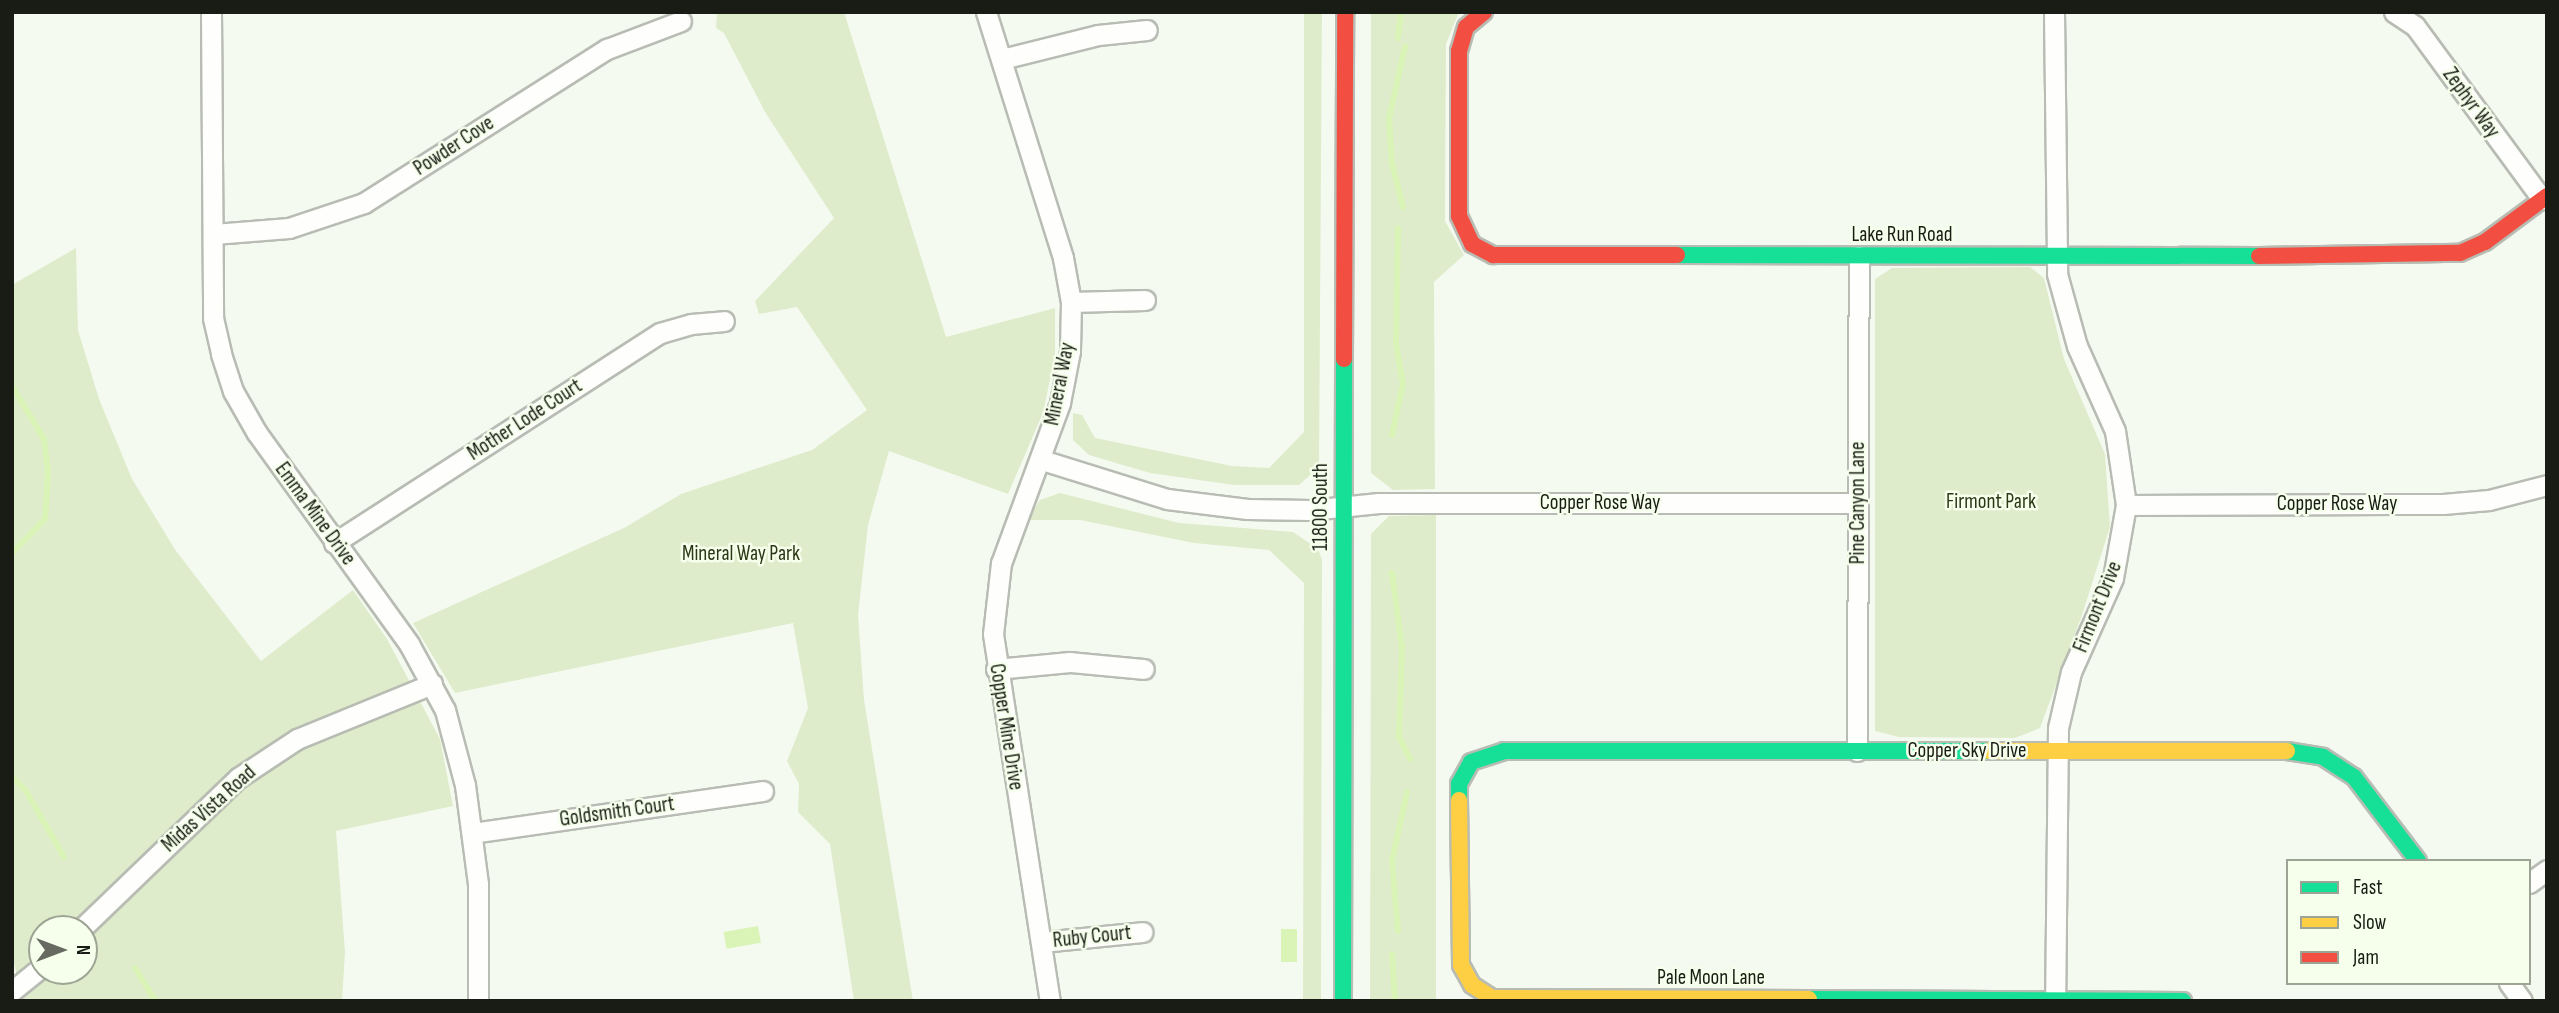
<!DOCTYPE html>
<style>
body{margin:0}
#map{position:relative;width:2559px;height:1013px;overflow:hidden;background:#f5faf0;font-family:"Sofia Sans Condensed",sans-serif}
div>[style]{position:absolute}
.green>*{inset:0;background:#deeccb}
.water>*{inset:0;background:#daf3b6;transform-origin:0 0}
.stream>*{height:6px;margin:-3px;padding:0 3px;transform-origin:3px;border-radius:3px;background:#daf3b6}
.roads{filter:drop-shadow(2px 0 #b8bcb3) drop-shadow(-2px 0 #b8bcb3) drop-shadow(0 2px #b8bcb3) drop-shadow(0 -2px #b8bcb3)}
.street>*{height:19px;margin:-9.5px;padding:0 9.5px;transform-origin:9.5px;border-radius:9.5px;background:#fefefd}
.fast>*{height:16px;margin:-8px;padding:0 8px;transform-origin:8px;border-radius:8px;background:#16e098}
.slow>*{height:16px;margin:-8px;padding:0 8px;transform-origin:8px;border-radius:8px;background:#ffcf43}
.jam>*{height:16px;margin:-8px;padding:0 8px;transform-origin:8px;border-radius:8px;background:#f24e42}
span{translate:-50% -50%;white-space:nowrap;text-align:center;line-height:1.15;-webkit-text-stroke:5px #f6ffeb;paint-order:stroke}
.street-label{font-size:21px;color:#191c14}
.park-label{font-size:21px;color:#2b3815}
.frame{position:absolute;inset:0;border:14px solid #191c14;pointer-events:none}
.legend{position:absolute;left:2286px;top:859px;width:245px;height:126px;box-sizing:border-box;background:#f6ffeb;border:2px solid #9ea495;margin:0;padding:9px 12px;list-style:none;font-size:21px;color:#191c14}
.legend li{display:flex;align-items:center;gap:14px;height:35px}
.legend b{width:35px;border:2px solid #9ea495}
.north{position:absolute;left:28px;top:915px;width:70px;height:70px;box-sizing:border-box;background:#f6ffeb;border:2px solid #9ea495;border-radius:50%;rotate:90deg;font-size:19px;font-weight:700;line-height:28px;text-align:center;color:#191c14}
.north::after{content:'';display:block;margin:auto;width:24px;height:32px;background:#666a61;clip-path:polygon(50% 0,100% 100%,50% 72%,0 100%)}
</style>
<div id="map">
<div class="green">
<div style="clip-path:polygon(717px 12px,844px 12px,946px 337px,1055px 308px,1055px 356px,1043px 413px,1008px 494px,889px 451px,868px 525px,858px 615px,864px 700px,913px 1001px,854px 1001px,830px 844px,798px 812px,799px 784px,787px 761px,808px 708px,793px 623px,455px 693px,413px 623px,624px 528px,681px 494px,812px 450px,867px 410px,797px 307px,759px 314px,755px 301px,834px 218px,765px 112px,724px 33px,716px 28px)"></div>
<div style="clip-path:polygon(1304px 12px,1322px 12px,1319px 467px,1299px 485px,1234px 485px,1150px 473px,1089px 455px,1073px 440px,1073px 413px,1082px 415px,1095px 438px,1232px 466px,1269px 468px,1304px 432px)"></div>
<div style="clip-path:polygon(1371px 12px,1459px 12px,1446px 44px,1445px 221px,1464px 255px,1434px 282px,1435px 489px,1393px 490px,1371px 473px)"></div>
<div style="clip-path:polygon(evenodd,76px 248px,78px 330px,99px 399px,132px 479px,176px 551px,261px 661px,353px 590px,387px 639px,440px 739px,453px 806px,336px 831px,345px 952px,342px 1001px,23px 1001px,12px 955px,12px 285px,76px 248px,42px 929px,84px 929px,84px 971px,42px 971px,42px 929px)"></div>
<div style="clip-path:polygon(2030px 267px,2044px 278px,2064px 359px,2105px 454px,2110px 527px,2082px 615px,2040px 728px,2015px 738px,1899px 737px,1875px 731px,1875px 279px,1892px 268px)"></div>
<div style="clip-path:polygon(1060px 493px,1179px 523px,1293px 532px,1318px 549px,1322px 560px,1321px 1001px,1303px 1001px,1304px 583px,1269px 550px,1194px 543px,1080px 520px,1027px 520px,1040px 500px)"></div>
<div style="clip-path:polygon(1436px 515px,1436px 1001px,1370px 1001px,1371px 534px,1389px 516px)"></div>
</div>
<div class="water">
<div style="left:758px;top:926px;width:17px;height:35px;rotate:80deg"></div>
<div style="left:1281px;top:929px;width:16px;height:33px"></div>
</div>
<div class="stream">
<div style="left:1398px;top:38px;width:26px;rotate:-83deg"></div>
<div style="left:1403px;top:207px;width:44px;rotate:-104.3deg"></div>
<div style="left:1392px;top:164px;width:45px;rotate:-93.8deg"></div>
<div style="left:1389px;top:119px;width:74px;rotate:-77.5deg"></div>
<div style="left:12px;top:386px;width:62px;rotate:58.9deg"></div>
<div style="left:44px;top:439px;width:34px;rotate:83deg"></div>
<div style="left:48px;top:473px;width:46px;rotate:93.7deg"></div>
<div style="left:45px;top:519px;width:47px;rotate:134.1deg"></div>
<div style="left:1392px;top:435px;width:52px;rotate:-77.8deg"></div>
<div style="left:1403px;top:384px;width:41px;rotate:-99.9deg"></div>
<div style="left:1396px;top:344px;width:116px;rotate:-89deg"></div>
<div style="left:1392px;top:573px;width:76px;rotate:82.4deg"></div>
<div style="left:1402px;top:648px;width:89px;rotate:91.9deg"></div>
<div style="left:1399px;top:737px;width:25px;rotate:63deg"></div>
<div style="left:12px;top:777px;width:20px;rotate:45deg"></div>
<div style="left:26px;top:791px;width:76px;rotate:60.1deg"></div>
<div style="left:1398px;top:931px;width:70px;rotate:-94.9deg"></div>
<div style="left:1392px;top:861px;width:71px;rotate:-77.7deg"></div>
<div style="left:1392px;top:954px;width:47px;rotate:86.3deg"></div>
<div style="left:135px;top:968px;width:39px;rotate:58deg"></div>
</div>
<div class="roads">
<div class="street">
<div style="left:211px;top:12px;width:306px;rotate:89.6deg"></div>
<div style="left:213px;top:318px;width:37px;rotate:77deg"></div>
<div style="left:221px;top:354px;width:39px;rotate:72deg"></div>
<div style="left:233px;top:391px;width:48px;rotate:60.3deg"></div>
<div style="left:257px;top:433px;width:260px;rotate:54.2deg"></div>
<div style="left:409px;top:644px;width:75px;rotate:61.4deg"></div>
<div style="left:445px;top:710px;width:78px;rotate:75.1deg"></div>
<div style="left:465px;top:785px;width:100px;rotate:82.5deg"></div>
<div style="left:478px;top:884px;width:117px;rotate:90deg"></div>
<div style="left:986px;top:12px;width:258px;rotate:72.6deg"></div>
<div style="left:1063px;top:258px;width:45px;rotate:79.7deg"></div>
<div style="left:1071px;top:302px;width:49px;rotate:91.2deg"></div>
<div style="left:1070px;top:351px;width:53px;rotate:100.9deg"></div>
<div style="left:1060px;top:403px;width:171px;rotate:110.2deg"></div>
<div style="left:1001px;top:563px;width:71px;rotate:96.4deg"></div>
<div style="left:993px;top:634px;width:371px;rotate:81.2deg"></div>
<div style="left:2054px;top:12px;width:262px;rotate:89.3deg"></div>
<div style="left:2057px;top:274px;width:75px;rotate:74.5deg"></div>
<div style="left:2077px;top:346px;width:93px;rotate:65.9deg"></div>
<div style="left:2115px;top:431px;width:75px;rotate:81.5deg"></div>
<div style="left:2126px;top:505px;width:74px;rotate:100.1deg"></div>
<div style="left:2113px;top:578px;width:103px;rotate:114.1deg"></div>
<div style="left:2071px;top:672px;width:57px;rotate:103.1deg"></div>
<div style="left:2058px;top:728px;width:273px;rotate:90.6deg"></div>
<div style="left:2394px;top:12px;width:25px;rotate:34deg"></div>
<div style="left:2415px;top:26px;width:215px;rotate:53.7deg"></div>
<div style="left:1002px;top:59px;width:99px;rotate:-14deg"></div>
<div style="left:1098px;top:35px;width:49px;rotate:-5.8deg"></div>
<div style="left:214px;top:234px;width:75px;rotate:-4.6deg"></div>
<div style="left:289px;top:228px;width:79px;rotate:-18.4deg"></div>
<div style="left:364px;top:203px;width:288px;rotate:-32.4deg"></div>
<div style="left:607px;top:49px;width:79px;rotate:-20.7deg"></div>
<div style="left:1071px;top:302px;width:74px;rotate:-1.5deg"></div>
<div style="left:1042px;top:460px;width:131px;rotate:17.3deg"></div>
<div style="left:1167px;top:499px;width:81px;rotate:7.1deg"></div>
<div style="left:1247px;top:509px;width:63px;rotate:0.9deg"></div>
<div style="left:1310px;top:510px;width:69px;rotate:-5.8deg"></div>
<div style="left:1379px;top:503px;width:479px"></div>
<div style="left:2126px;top:505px;width:317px;rotate:-0.2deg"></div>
<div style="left:2443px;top:504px;width:46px;rotate:-5deg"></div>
<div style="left:2489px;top:500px;width:60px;rotate:-14.5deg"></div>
<div style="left:334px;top:543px;width:388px;rotate:-32.8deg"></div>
<div style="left:660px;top:333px;width:32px;rotate:-16deg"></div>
<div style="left:691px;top:324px;width:33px;rotate:-5deg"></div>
<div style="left:996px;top:669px;width:74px;rotate:-5.4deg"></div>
<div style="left:1070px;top:662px;width:74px;rotate:5.4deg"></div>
<div style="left:1857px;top:751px;width:495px;rotate:-89.8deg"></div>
<div style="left:472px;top:833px;width:294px;rotate:-8.2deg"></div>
<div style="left:2529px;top:883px;width:22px;rotate:-36deg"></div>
<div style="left:81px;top:929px;width:218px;rotate:-43.9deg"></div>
<div style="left:238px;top:778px;width:71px;rotate:-33.5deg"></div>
<div style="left:297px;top:739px;width:146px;rotate:-22.2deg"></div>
<div style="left:1041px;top:942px;width:102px;rotate:-5.6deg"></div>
<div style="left:2509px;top:983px;width:22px;rotate:54deg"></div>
<div style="left:12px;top:991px;width:38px;rotate:-39deg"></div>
</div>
<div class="fast">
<div style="left:1677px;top:255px;width:582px;rotate:0.1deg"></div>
<div style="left:2287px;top:751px;width:36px;rotate:9deg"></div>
<div style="left:2323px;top:757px;width:37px;rotate:33deg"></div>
<div style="left:2354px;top:777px;width:106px;rotate:52.7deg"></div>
<div style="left:1459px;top:800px;width:16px;rotate:-90deg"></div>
<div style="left:1459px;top:784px;width:25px;rotate:-61deg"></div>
<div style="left:1471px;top:762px;width:35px;rotate:-18deg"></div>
<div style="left:1504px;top:751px;width:485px"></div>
<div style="left:1809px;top:999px;width:374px;rotate:0.3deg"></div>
<div style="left:1343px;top:1001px;width:642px;rotate:-89.91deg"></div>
</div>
<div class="slow">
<div style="left:1989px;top:751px;width:298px"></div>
<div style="left:1459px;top:800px;width:165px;rotate:89.3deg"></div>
<div style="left:1461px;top:965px;width:23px;rotate:61deg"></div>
<div style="left:1472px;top:985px;width:24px;rotate:33deg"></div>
<div style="left:1492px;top:998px;width:317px;rotate:0.2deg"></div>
</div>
<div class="jam">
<div style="left:1484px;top:12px;width:23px;rotate:140deg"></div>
<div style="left:1466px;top:27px;width:25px;rotate:106deg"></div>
<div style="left:1459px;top:51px;width:165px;rotate:90deg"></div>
<div style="left:1459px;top:216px;width:31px;rotate:65deg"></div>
<div style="left:1472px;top:244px;width:24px;rotate:28deg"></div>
<div style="left:1493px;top:255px;width:184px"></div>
<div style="left:2259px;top:256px;width:201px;rotate:-0.9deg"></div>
<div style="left:2460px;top:253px;width:27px;rotate:-24deg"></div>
<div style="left:2485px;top:242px;width:77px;rotate:-36.6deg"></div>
<div style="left:1344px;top:359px;width:347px;rotate:-89.8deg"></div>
</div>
</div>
<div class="street-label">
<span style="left:2471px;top:103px;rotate:54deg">Zephyr Way</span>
<span style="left:454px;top:146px;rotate:-33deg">Powder Cove</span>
<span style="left:1902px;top:235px">Lake Run Road</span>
<span style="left:1060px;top:384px;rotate:-79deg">Mineral Way</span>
<span style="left:525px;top:420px;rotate:-33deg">Mother Lode Court</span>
<span style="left:1600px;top:503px">Copper Rose Way</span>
<span style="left:1858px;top:503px;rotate:-90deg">Pine Canyon Lane</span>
<span style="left:2337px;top:504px">Copper Rose Way</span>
<span style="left:1321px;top:507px;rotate:-90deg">11800 South</span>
<span style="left:315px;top:514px;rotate:54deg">Emma Mine Drive</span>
<span style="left:2098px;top:607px;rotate:-68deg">Firmont Drive</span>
<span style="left:1006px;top:727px;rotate:81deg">Copper Mine Drive</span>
<span style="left:1967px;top:751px">Copper Sky Drive</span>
<span style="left:209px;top:809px;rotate:-42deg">Midas Vista Road</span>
<span style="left:617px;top:812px;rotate:-8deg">Goldsmith Court</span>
<span style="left:1092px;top:937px;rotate:-6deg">Ruby Court</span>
<span style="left:1711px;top:978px">Pale Moon Lane</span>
</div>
<div class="park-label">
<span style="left:1991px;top:502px">Firmont Park</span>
<span style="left:741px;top:554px">Mineral Way Park</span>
</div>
<div class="frame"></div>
<ul class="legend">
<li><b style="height:9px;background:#16e098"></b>Fast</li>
<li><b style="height:9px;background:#ffcf43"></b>Slow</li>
<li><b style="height:9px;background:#f24e42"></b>Jam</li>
</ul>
<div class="north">N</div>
</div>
